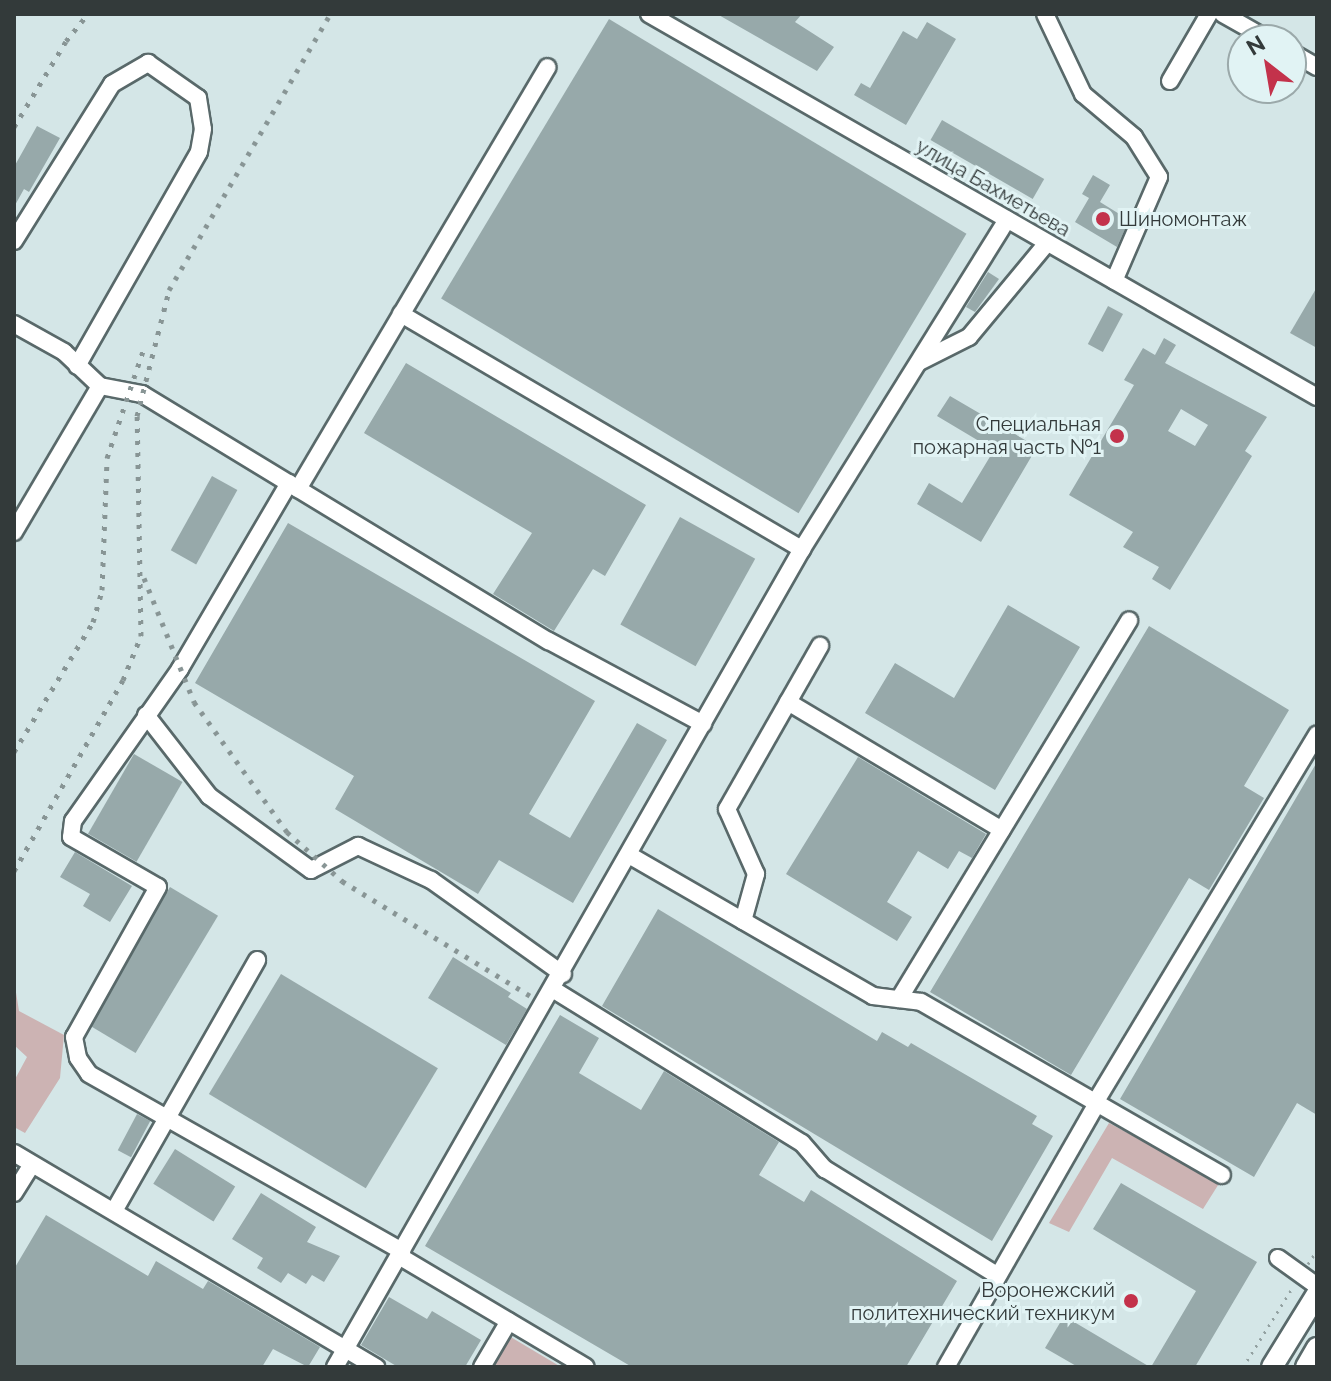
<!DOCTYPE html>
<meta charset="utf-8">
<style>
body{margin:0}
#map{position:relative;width:1331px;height:1381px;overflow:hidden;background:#d4e6e7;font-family:Raleway,sans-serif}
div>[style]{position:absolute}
.green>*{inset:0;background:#ccb3b3}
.building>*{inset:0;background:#97a9aa;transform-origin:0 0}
.path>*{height:3px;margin-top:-1.5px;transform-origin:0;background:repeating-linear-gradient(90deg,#93a1a1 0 2px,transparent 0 8px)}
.roads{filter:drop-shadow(2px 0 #59696a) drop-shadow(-2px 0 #59696a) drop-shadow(0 2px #59696a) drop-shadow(0 -2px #59696a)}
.minor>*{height:16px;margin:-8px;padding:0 8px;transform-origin:8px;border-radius:8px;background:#fff}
.major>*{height:20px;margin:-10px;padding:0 10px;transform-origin:10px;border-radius:10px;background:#fff}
.rail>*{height:5px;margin-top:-2.5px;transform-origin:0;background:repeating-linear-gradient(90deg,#889595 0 4px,transparent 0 12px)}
.dots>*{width:22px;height:22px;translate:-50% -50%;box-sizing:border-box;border:4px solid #e1f3f4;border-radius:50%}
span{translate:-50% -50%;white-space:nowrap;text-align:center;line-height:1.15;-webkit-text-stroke:6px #e1f3f4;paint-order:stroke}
.street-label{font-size:20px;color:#333a3a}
.poi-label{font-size:20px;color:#333a3a}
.left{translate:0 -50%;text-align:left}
.right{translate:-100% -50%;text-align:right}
.frame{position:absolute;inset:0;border:16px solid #333a3a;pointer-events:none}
.north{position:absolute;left:1227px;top:24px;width:80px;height:80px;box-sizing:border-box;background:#e1f3f4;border:2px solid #9ba9aa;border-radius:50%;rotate:329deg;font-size:22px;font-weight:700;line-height:32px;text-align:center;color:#333a3a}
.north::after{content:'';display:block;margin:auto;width:28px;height:36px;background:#c3324b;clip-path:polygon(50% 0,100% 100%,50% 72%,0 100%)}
</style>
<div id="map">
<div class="green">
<div style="clip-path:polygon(14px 980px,19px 1011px,64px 1035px,60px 1078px,25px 1133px,14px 1127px,14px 1081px,27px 1057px,14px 1045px)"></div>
<div style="clip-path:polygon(1109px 1123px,1220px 1182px,1203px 1209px,1112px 1158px,1069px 1232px,1049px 1223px)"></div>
<div style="clip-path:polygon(509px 1336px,561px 1367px,490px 1367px)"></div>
</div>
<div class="building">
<div style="clip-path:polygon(717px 14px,802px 14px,795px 22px,834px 47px,817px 71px)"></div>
<div style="left:609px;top:19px;width:417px;height:326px;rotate:31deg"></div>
<div style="clip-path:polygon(927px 22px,956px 39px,906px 125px,854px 95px,861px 83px,870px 88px,903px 31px,917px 39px)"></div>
<div style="left:942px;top:120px;width:118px;height:23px;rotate:30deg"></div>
<div style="clip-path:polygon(37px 126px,60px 138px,29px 192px,24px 189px,14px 207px,14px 167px)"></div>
<div style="clip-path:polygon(1093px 175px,1110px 185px,1100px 202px,1129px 220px,1117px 247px,1075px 222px,1089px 198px,1082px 194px)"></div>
<div style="clip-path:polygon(988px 272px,999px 279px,975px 312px,966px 307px)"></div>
<div style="clip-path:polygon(1317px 287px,1317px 348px,1290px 333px)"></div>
<div style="left:1108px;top:306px;width:17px;height:43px;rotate:28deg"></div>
<div style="clip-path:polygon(evenodd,1164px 338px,1176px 345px,1165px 363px,1267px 417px,1245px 451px,1252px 456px,1170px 590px,1152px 579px,1159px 567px,1123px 547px,1133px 532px,1069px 495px,1134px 385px,1124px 380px,1143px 348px,1155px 355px,1164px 338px,1181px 409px,1208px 425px,1195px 446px,1168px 431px,1181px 409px)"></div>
<div style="clip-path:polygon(406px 363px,646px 505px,605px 576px,593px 569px,554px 631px,493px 594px,532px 533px,364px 433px)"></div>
<div style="clip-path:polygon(950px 396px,1037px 447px,981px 542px,917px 504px,929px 483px,962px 503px,994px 450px,937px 416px)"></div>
<div style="left:212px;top:476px;width:29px;height:85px;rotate:29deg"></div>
<div style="left:680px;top:517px;width:86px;height:123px;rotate:29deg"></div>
<div style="clip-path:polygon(288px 523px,595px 701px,529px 814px,570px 838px,637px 723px,667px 740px,573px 903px,499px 860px,478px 894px,335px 809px,354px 776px,195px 683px)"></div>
<div style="clip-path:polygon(1008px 605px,1080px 647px,995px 790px,865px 713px,895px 663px,954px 698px)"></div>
<div style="clip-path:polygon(1149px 626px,1289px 710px,1244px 786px,1264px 798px,1209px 890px,1189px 878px,1071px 1075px,930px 992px)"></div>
<div style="left:134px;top:754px;width:56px;height:92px;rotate:30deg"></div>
<div style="clip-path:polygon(858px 757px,986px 834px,972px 858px,959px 851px,948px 869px,918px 851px,887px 902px,912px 917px,897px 941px,786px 874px)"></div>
<div style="clip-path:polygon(1317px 762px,1317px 1115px,1297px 1103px,1254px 1177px,1120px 1099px)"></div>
<div style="clip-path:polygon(75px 852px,132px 886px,110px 922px,83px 906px,90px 894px,60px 877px)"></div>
<div style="left:170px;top:887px;width:56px;height:160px;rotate:31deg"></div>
<div style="clip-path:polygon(658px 909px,877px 1041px,882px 1032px,908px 1047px,911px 1043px,1037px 1116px,1032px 1124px,1053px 1136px,992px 1241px,602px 1006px)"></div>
<div style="clip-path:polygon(453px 957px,511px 993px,508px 997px,527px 1009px,506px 1045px,428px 998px)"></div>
<div style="left:281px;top:974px;width:183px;height:140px;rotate:31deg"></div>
<div style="clip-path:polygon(560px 1015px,599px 1038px,579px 1073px,641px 1110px,664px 1071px,779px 1142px,759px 1175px,804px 1202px,811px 1190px,957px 1281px,906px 1367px,632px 1367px,425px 1246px)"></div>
<div style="left:137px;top:1114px;width:15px;height:41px;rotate:28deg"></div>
<div style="left:175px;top:1149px;width:71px;height:41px;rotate:32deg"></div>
<div style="clip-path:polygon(1121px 1183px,1257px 1262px,1195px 1367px,1151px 1367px,1196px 1291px,1093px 1229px)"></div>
<div style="clip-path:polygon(261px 1193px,316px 1227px,307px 1242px,340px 1256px,324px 1282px,312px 1275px,306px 1284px,288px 1273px,281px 1283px,257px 1268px,263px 1258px,232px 1239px)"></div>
<div style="clip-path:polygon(46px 1215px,148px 1276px,156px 1261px,203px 1289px,208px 1281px,320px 1347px,308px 1367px,273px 1349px,262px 1367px,14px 1367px,14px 1269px)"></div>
<div style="clip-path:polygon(389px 1297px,427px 1319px,432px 1311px,481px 1340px,465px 1367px,398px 1367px,361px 1345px)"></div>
<div style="clip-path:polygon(1064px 1316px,1150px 1367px,1078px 1367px,1045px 1348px)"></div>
</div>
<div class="path">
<div style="left:1308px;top:1264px;width:17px;rotate:-57deg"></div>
<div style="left:1243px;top:1367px;width:94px;rotate:-58deg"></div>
</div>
<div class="roads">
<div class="minor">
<div style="left:649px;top:14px;width:770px;rotate:29.83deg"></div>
<div style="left:1045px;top:14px;width:89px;rotate:64.6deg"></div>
<div style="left:1083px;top:94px;width:67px;rotate:40.1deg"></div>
<div style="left:1134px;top:137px;width:47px;rotate:58deg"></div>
<div style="left:1159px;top:177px;width:113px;rotate:113.4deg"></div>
<div style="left:1223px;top:14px;width:53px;rotate:29.5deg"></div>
<div style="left:1291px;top:52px;width:30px;rotate:30deg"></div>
<div style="left:1170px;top:81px;width:78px;rotate:-59.8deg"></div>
<div style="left:14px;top:241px;width:185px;rotate:-58deg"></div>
<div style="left:112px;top:84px;width:42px;rotate:-30.3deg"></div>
<div style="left:148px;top:63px;width:61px;rotate:35deg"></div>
<div style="left:198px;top:98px;width:31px;rotate:81deg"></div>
<div style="left:203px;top:129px;width:23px;rotate:100deg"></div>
<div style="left:199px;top:152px;width:246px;rotate:119.7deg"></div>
<div style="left:401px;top:314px;width:465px;rotate:30.4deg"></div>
<div style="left:14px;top:324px;width:57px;rotate:29.2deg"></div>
<div style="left:64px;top:352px;width:50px;rotate:43.4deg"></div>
<div style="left:100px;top:386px;width:43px;rotate:10.8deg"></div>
<div style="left:142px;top:394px;width:476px;rotate:31.3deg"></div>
<div style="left:549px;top:641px;width:175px;rotate:28.3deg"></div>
<div style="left:919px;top:362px;width:56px;rotate:-26.6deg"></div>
<div style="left:969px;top:337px;width:122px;rotate:-50.3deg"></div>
<div style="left:289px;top:483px;width:216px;rotate:120.4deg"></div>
<div style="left:180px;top:669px;width:186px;rotate:125.1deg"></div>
<div style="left:73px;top:821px;width:16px;rotate:97deg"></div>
<div style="left:71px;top:837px;width:100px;rotate:29.9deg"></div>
<div style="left:158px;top:887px;width:172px;rotate:119.2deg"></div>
<div style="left:74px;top:1037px;width:21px;rotate:79deg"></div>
<div style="left:78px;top:1058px;width:19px;rotate:55deg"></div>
<div style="left:89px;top:1074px;width:360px;rotate:29.5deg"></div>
<div style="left:298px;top:489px;width:490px;rotate:-59.4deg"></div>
<div style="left:14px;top:532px;width:169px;rotate:-59.5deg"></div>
<div style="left:788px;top:702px;width:249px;rotate:30.9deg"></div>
<div style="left:146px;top:715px;width:103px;rotate:52.1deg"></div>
<div style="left:209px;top:796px;width:126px;rotate:36deg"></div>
<div style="left:311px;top:870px;width:53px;rotate:-27.1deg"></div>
<div style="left:358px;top:846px;width:81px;rotate:25deg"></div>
<div style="left:431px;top:880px;width:162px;rotate:35.5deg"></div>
<div style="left:629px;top:855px;width:282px;rotate:30deg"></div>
<div style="left:873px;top:996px;width:48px;rotate:7.1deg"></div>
<div style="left:921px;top:1002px;width:347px;rotate:29.9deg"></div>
<div style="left:743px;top:921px;width:49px;rotate:-74.5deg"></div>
<div style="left:756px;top:874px;width:71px;rotate:-114deg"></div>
<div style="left:727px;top:809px;width:188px;rotate:-60.3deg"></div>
<div style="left:554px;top:990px;width:291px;rotate:31.7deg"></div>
<div style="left:802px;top:1143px;width:35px;rotate:49deg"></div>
<div style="left:825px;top:1169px;width:203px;rotate:31.7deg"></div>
<div style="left:899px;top:999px;width:443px;rotate:-58.7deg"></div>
<div style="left:1096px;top:1101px;width:428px;rotate:-58.9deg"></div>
<div style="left:14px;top:1153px;width:421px;rotate:30.6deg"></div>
<div style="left:14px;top:1193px;width:34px;rotate:-58deg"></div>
<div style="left:114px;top:1211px;width:289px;rotate:-60.3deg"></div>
<div style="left:399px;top:1256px;width:217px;rotate:30.7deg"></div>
<div style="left:1278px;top:1258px;width:48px;rotate:35.7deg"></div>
<div style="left:335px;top:1367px;width:942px;rotate:-60.28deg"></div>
<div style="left:802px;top:549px;width:388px;rotate:-58.1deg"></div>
<div style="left:482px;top:1367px;width:53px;rotate:-59.6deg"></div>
<div style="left:946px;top:1367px;width:304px;rotate:-60.2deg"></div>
</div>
<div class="major">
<div style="left:1272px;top:1367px;width:86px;rotate:-58.3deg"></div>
<div style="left:1306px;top:1367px;width:22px;rotate:-60deg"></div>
</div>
</div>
<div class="rail">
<div style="left:14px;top:127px;width:100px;rotate:-58.8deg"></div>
<div style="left:66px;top:41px;width:35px;rotate:-51deg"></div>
<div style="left:144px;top:578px;width:134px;rotate:68deg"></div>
<div style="left:194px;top:702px;width:160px;rotate:54.4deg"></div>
<div style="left:287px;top:832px;width:74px;rotate:41.7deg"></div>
<div style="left:342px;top:881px;width:223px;rotate:31.4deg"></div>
<div style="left:14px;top:752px;width:152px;rotate:-58.7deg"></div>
<div style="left:93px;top:622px;width:33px;rotate:-74deg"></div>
<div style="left:102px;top:590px;width:132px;rotate:-87.8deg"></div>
<div style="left:107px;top:458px;width:119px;rotate:-71.4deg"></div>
<div style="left:14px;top:871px;width:220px;rotate:-60.3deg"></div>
<div style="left:123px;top:680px;width:48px;rotate:-67.8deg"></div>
<div style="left:141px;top:636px;width:220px;rotate:-91deg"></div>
<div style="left:137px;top:416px;width:130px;rotate:-75.7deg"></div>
<div style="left:169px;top:290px;width:320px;rotate:-59.7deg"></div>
</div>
<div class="dots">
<div style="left:1103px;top:219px;background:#c3324b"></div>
<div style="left:1117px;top:436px;background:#c3324b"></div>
<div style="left:1131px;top:1301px;background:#c3324b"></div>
</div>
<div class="street-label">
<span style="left:993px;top:188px;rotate:30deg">улица Бахметьева</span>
</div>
<div class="poi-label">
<span class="left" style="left:1119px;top:219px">Шиномонтаж</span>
<span class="right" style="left:1101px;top:436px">Специальная<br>пожарная часть №1</span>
<span class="right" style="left:1115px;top:1302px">Воронежский<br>политехнический техникум</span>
</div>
<div class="frame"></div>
<div class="north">N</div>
</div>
